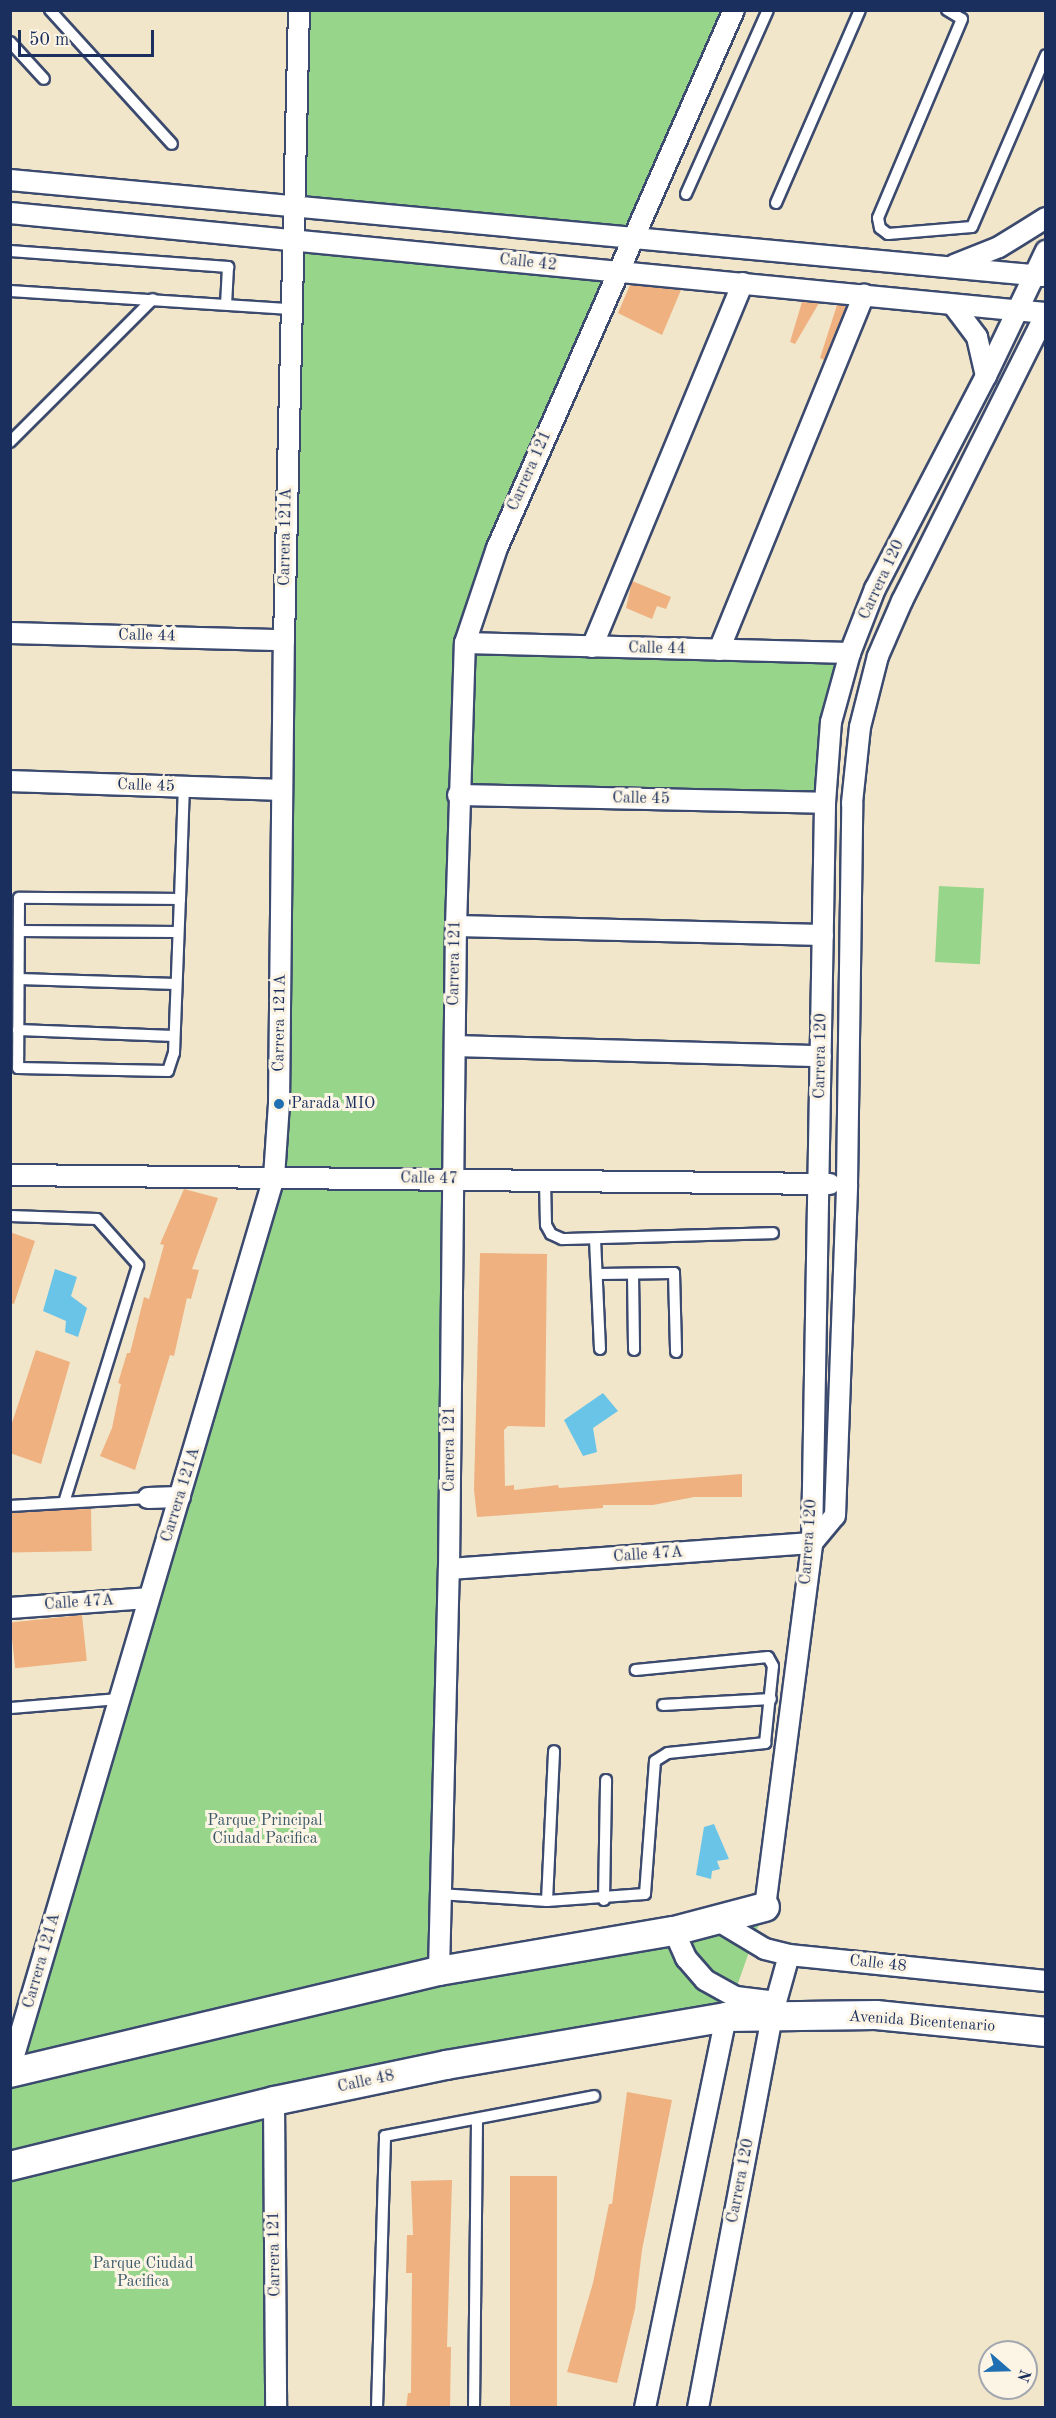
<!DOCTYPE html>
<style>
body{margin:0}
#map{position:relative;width:1056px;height:2418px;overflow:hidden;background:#f1e6c9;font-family:"Old Standard TT",serif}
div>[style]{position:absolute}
.green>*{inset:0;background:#97d58b;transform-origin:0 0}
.water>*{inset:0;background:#6ac4e8}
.building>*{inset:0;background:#efb180;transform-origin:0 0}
.roads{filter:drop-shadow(2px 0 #3b4a6e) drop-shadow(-2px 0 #3b4a6e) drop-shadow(0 2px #3b4a6e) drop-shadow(0 -2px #3b4a6e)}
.lane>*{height:10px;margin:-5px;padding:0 5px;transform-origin:5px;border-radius:5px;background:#fff}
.street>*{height:20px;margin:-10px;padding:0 10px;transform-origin:10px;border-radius:10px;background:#fff}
.secondary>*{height:28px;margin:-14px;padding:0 14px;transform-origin:14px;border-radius:14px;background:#fff}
.dots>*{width:16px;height:16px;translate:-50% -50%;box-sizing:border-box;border:3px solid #fcf5e5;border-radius:50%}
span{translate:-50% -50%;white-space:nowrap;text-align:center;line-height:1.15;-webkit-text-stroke:6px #fcf5e5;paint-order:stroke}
.street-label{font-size:16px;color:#1b2f5e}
.poi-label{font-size:16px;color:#1b2f5e}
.left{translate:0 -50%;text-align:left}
.park-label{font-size:16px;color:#3a5869}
.frame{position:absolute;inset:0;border:12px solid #1b2f5e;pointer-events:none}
.north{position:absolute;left:978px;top:2340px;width:60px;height:60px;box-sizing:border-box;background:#fcf5e5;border:2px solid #a2a6af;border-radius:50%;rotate:110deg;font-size:16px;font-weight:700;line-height:24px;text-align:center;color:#1b2f5e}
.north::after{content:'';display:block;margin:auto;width:21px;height:27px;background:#1f6fb2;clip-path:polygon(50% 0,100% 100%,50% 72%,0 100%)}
.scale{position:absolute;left:18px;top:30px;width:136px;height:27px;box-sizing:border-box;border:3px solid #1b2f5e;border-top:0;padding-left:8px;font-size:18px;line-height:21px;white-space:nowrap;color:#1b2f5e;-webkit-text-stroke:4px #fcf5e5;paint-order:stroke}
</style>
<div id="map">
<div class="green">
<div style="clip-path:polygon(299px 11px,734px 11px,634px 236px,293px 209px)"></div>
<div style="clip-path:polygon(292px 239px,618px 272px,465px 643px,850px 653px,825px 803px,459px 795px,439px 1970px,765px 1907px,726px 2017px,274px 2101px,276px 2407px,11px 2407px,10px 2069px,274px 1177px)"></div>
<div style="left:939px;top:886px;width:45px;height:76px;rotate:3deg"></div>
</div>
<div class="water">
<div style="clip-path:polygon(55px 1269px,77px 1277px,71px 1296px,87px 1308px,78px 1337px,65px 1332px,66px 1321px,43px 1311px)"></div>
<div style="clip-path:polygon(603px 1393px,618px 1411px,593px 1428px,597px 1452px,583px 1456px,564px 1420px)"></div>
<div style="clip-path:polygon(714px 1824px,729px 1859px,717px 1861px,720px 1869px,712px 1871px,711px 1879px,696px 1875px,704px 1827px)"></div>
</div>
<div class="building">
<div style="clip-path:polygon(630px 285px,681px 290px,662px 335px,618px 313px)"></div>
<div style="clip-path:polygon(802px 302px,819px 303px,795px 344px,790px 342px)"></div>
<div style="clip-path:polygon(837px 305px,846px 306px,824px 360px,820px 358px)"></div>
<div style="clip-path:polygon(632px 581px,671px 597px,666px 609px,657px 606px,652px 619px,626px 608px)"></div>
<div style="clip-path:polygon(184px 1189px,218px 1198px,192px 1269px,199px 1270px,191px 1299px,187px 1298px,174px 1356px,170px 1355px,135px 1470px,100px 1456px,112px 1428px,121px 1384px,118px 1383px,127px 1353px,130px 1353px,144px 1297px,149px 1299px,164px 1245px,160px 1244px)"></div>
<div style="clip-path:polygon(10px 1232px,35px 1241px,14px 1304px,10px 1303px)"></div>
<div style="clip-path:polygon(480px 1253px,547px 1254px,545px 1427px,508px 1426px,504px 1430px,505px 1486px,514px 1485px,514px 1490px,558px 1485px,559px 1488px,742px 1474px,742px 1497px,694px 1497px,653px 1505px,603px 1505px,603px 1508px,477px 1517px,474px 1490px)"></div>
<div style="clip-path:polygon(36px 1350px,70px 1362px,41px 1464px,10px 1453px,10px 1429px)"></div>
<div style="left:91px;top:1509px;width:42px;height:81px;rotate:89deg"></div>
<div style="left:82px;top:1615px;width:46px;height:72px;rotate:84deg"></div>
<div style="clip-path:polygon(627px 2092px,672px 2100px,642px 2250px,635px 2309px,617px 2383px,567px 2372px,593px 2283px,609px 2204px,612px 2204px)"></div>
<div style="left:510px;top:2176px;width:47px;height:232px"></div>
<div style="clip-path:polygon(452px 2180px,447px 2347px,451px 2347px,450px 2408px,406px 2408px,408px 2393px,411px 2393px,412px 2273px,406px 2273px,407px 2235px,413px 2235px,411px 2181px)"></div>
</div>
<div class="roads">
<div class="lane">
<div style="left:50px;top:10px;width:181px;rotate:47.7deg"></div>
<div style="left:947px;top:10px;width:17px;rotate:31deg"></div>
<div style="left:962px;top:19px;width:216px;rotate:112.9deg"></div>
<div style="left:878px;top:218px;width:10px;rotate:79deg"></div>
<div style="left:880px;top:228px;width:10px;rotate:37deg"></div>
<div style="left:888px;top:234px;width:84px;rotate:-4.8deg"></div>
<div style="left:972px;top:227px;width:187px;rotate:-66.7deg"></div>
<div style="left:10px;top:42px;width:50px;rotate:47.4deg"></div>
<div style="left:686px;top:194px;width:201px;rotate:-66deg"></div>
<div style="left:776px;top:203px;width:210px;rotate:-66.5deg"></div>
<div style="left:10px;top:251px;width:219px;rotate:4.2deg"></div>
<div style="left:228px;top:267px;width:37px;rotate:93deg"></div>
<div style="left:10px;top:291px;width:281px;rotate:3.7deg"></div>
<div style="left:10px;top:442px;width:202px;rotate:-45deg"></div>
<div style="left:180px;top:899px;width:161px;rotate:-179.6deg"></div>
<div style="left:19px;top:898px;width:170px;rotate:90.3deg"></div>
<div style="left:18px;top:1068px;width:150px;rotate:1.1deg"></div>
<div style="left:168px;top:1071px;width:19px;rotate:-72deg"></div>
<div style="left:174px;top:1053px;width:154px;rotate:-87.8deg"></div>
<div style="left:180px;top:899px;width:112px;rotate:-88deg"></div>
<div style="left:19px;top:931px;width:159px;rotate:0.4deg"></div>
<div style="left:19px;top:979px;width:157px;rotate:1.8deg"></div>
<div style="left:18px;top:1030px;width:156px;rotate:2.2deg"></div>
<div style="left:545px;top:1181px;width:44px;rotate:88.7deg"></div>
<div style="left:546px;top:1225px;width:10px;rotate:61deg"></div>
<div style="left:551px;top:1234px;width:12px;rotate:24deg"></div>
<div style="left:562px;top:1239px;width:211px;rotate:-1.6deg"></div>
<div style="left:10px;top:1216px;width:87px;rotate:2deg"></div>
<div style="left:97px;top:1219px;width:62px;rotate:48.3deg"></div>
<div style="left:138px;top:1265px;width:248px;rotate:107.3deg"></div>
<div style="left:595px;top:1239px;width:110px;rotate:87.4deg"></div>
<div style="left:599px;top:1274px;width:75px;rotate:-0.8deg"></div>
<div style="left:674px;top:1273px;width:79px;rotate:88.5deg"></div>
<div style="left:633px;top:1274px;width:76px;rotate:89.2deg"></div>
<div style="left:10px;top:1506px;width:138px;rotate:-3.3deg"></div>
<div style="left:663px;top:1705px;width:108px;rotate:-3.2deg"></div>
<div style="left:10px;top:1708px;width:110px;rotate:-4.7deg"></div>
<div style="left:439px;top:1894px;width:108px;rotate:3.7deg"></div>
<div style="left:547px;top:1901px;width:98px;rotate:-4.1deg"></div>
<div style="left:645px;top:1894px;width:133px;rotate:-85.7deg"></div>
<div style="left:655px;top:1761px;width:15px;rotate:-32deg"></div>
<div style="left:668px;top:1753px;width:98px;rotate:-5.9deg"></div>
<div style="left:765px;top:1743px;width:77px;rotate:-84.1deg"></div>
<div style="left:773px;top:1666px;width:10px;rotate:-119deg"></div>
<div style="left:768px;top:1657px;width:133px;rotate:174.4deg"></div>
<div style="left:604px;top:1900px;width:120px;rotate:-89deg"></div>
<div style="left:547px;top:1901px;width:150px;rotate:-87.3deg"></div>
<div style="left:377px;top:2408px;width:272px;rotate:-88.3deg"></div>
<div style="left:385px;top:2136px;width:213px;rotate:-10.8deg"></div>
<div style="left:474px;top:2408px;width:287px;rotate:-89.4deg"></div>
</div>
<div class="street">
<div style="left:10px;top:180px;width:1037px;rotate:5.31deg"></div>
<div style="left:10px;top:213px;width:1040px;rotate:5.52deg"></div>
<div style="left:954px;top:265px;width:48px;rotate:-21.8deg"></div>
<div style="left:999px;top:247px;width:55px;rotate:-31.7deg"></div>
<div style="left:953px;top:305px;width:40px;rotate:53deg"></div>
<div style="left:977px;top:337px;width:40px;rotate:77deg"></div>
<div style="left:10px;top:633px;width:274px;rotate:1.5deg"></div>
<div style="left:465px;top:643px;width:385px;rotate:1.5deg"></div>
<div style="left:592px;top:647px;width:394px;rotate:-67.5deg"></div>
<div style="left:719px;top:650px;width:384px;rotate:-67.8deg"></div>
<div style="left:10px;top:781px;width:272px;rotate:1.9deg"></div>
<div style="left:458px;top:795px;width:367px;rotate:1.2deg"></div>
<div style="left:456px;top:926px;width:367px;rotate:1.4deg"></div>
<div style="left:455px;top:1046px;width:366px;rotate:1.6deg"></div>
<div style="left:10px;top:1175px;width:820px;rotate:0.63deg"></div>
<div style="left:148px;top:1498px;width:32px;rotate:-2deg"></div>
<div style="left:449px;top:1569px;width:364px;rotate:-4.1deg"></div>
<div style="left:812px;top:1543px;width:35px;rotate:-50deg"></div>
<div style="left:835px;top:1516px;width:332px;rotate:-87.9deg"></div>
<div style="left:847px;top:1184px;width:381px;rotate:-89.2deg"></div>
<div style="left:852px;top:803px;width:76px;rotate:-84deg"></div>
<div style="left:860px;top:727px;width:73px;rotate:-75.8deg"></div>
<div style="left:878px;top:656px;width:60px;rotate:-66.4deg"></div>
<div style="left:902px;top:601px;width:322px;rotate:-63.4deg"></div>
<div style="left:10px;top:1608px;width:138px;rotate:-4.1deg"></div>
<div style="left:765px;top:1907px;width:367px;rotate:-82.6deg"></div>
<div style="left:812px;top:1543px;width:740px;rotate:-88.99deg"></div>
<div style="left:825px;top:803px;width:81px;rotate:-85.8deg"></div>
<div style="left:831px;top:722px;width:72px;rotate:-74.6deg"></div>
<div style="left:850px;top:653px;width:69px;rotate:-68.7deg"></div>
<div style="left:875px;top:589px;width:240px;rotate:-62.5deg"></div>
<div style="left:986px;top:376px;width:139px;rotate:-64.4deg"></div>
<div style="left:720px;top:1922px;width:52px;rotate:31deg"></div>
<div style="left:765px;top:1949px;width:25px;rotate:14deg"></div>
<div style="left:789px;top:1955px;width:258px;rotate:5.8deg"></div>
<div style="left:674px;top:1931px;width:30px;rotate:66deg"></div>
<div style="left:686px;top:1958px;width:29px;rotate:49deg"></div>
<div style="left:705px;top:1980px;width:35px;rotate:29deg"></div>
<div style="left:736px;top:1997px;width:39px;rotate:7deg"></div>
<div style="left:439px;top:1971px;width:402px;rotate:-88.6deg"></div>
<div style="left:449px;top:1569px;width:643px;rotate:-89.38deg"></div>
<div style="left:456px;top:926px;width:283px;rotate:-88.2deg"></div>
<div style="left:465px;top:643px;width:100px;rotate:-71.4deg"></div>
<div style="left:497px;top:548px;width:588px;rotate:-66.23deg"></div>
<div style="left:10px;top:2069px;width:930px;rotate:-73.51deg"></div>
<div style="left:274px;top:1177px;width:73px;rotate:-86.1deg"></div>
<div style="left:279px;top:1104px;width:464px;rotate:-89.4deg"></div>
<div style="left:284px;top:640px;width:630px;rotate:-88.64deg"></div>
<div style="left:274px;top:2101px;width:307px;rotate:89.6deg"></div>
<div style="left:645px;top:2408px;width:399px;rotate:-78.3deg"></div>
<div style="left:698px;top:2408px;width:399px;rotate:-79.3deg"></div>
<div style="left:772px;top:2016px;width:63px;rotate:-74.4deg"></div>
</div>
<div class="secondary">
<div style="left:10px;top:2073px;width:441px;rotate:-13.4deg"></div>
<div style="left:439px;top:1971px;width:238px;rotate:-9.7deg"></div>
<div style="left:674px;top:1931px;width:94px;rotate:-14.8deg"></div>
<div style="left:10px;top:2166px;width:272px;rotate:-13.8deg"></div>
<div style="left:274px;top:2101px;width:176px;rotate:-11.8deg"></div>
<div style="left:446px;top:2065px;width:284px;rotate:-9.7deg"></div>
<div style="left:726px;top:2017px;width:150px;rotate:-0.8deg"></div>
<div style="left:876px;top:2015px;width:171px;rotate:5.7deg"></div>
</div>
</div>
<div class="dots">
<div style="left:279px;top:1104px;background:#1f6fb2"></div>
</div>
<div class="street-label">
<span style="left:528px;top:263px;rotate:6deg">Calle 42</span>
<span style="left:530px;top:471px;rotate:-66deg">Carrera 121</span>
<span style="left:286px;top:537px;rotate:-89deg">Carrera 121A</span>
<span style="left:882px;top:580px;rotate:-65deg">Carrera 120</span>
<span style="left:147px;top:636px;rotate:1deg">Calle 44</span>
<span style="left:657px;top:649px;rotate:1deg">Calle 44</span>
<span style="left:146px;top:786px;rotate:2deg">Calle 45</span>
<span style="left:641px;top:799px;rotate:1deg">Calle 45</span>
<span style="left:455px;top:963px;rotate:-89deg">Carrera 121</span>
<span style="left:280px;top:1023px;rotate:-89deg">Carrera 121A</span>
<span style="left:821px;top:1056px;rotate:-89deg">Carrera 120</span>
<span style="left:429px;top:1179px;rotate:1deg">Calle 47</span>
<span style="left:450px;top:1449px;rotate:-90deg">Carrera 121</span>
<span style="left:181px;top:1495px;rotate:-73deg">Carrera 121A</span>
<span style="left:809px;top:1542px;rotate:-86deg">Carrera 120</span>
<span style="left:648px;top:1555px;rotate:-4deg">Calle 47A</span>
<span style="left:79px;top:1603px;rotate:-4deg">Calle 47A</span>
<span style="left:42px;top:1961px;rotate:-74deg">Carrera 121A</span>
<span style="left:878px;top:1964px;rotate:6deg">Calle 48</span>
<span style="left:922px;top:2022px;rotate:4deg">Avenida Bicentenario</span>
<span style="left:366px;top:2082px;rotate:-12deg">Calle 48</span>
<span style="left:741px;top:2181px;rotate:-79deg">Carrera 120</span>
<span style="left:275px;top:2254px;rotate:-91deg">Carrera 121</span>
</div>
<div class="poi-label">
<span class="left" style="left:291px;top:1104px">Parada MIO</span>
</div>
<div class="park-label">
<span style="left:265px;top:1830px">Parque Principal<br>Ciudad Pacifica</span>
<span style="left:143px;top:2273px">Parque Ciudad<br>Pacifica</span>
</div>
<div class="frame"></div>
<div class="north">N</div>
<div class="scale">50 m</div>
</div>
